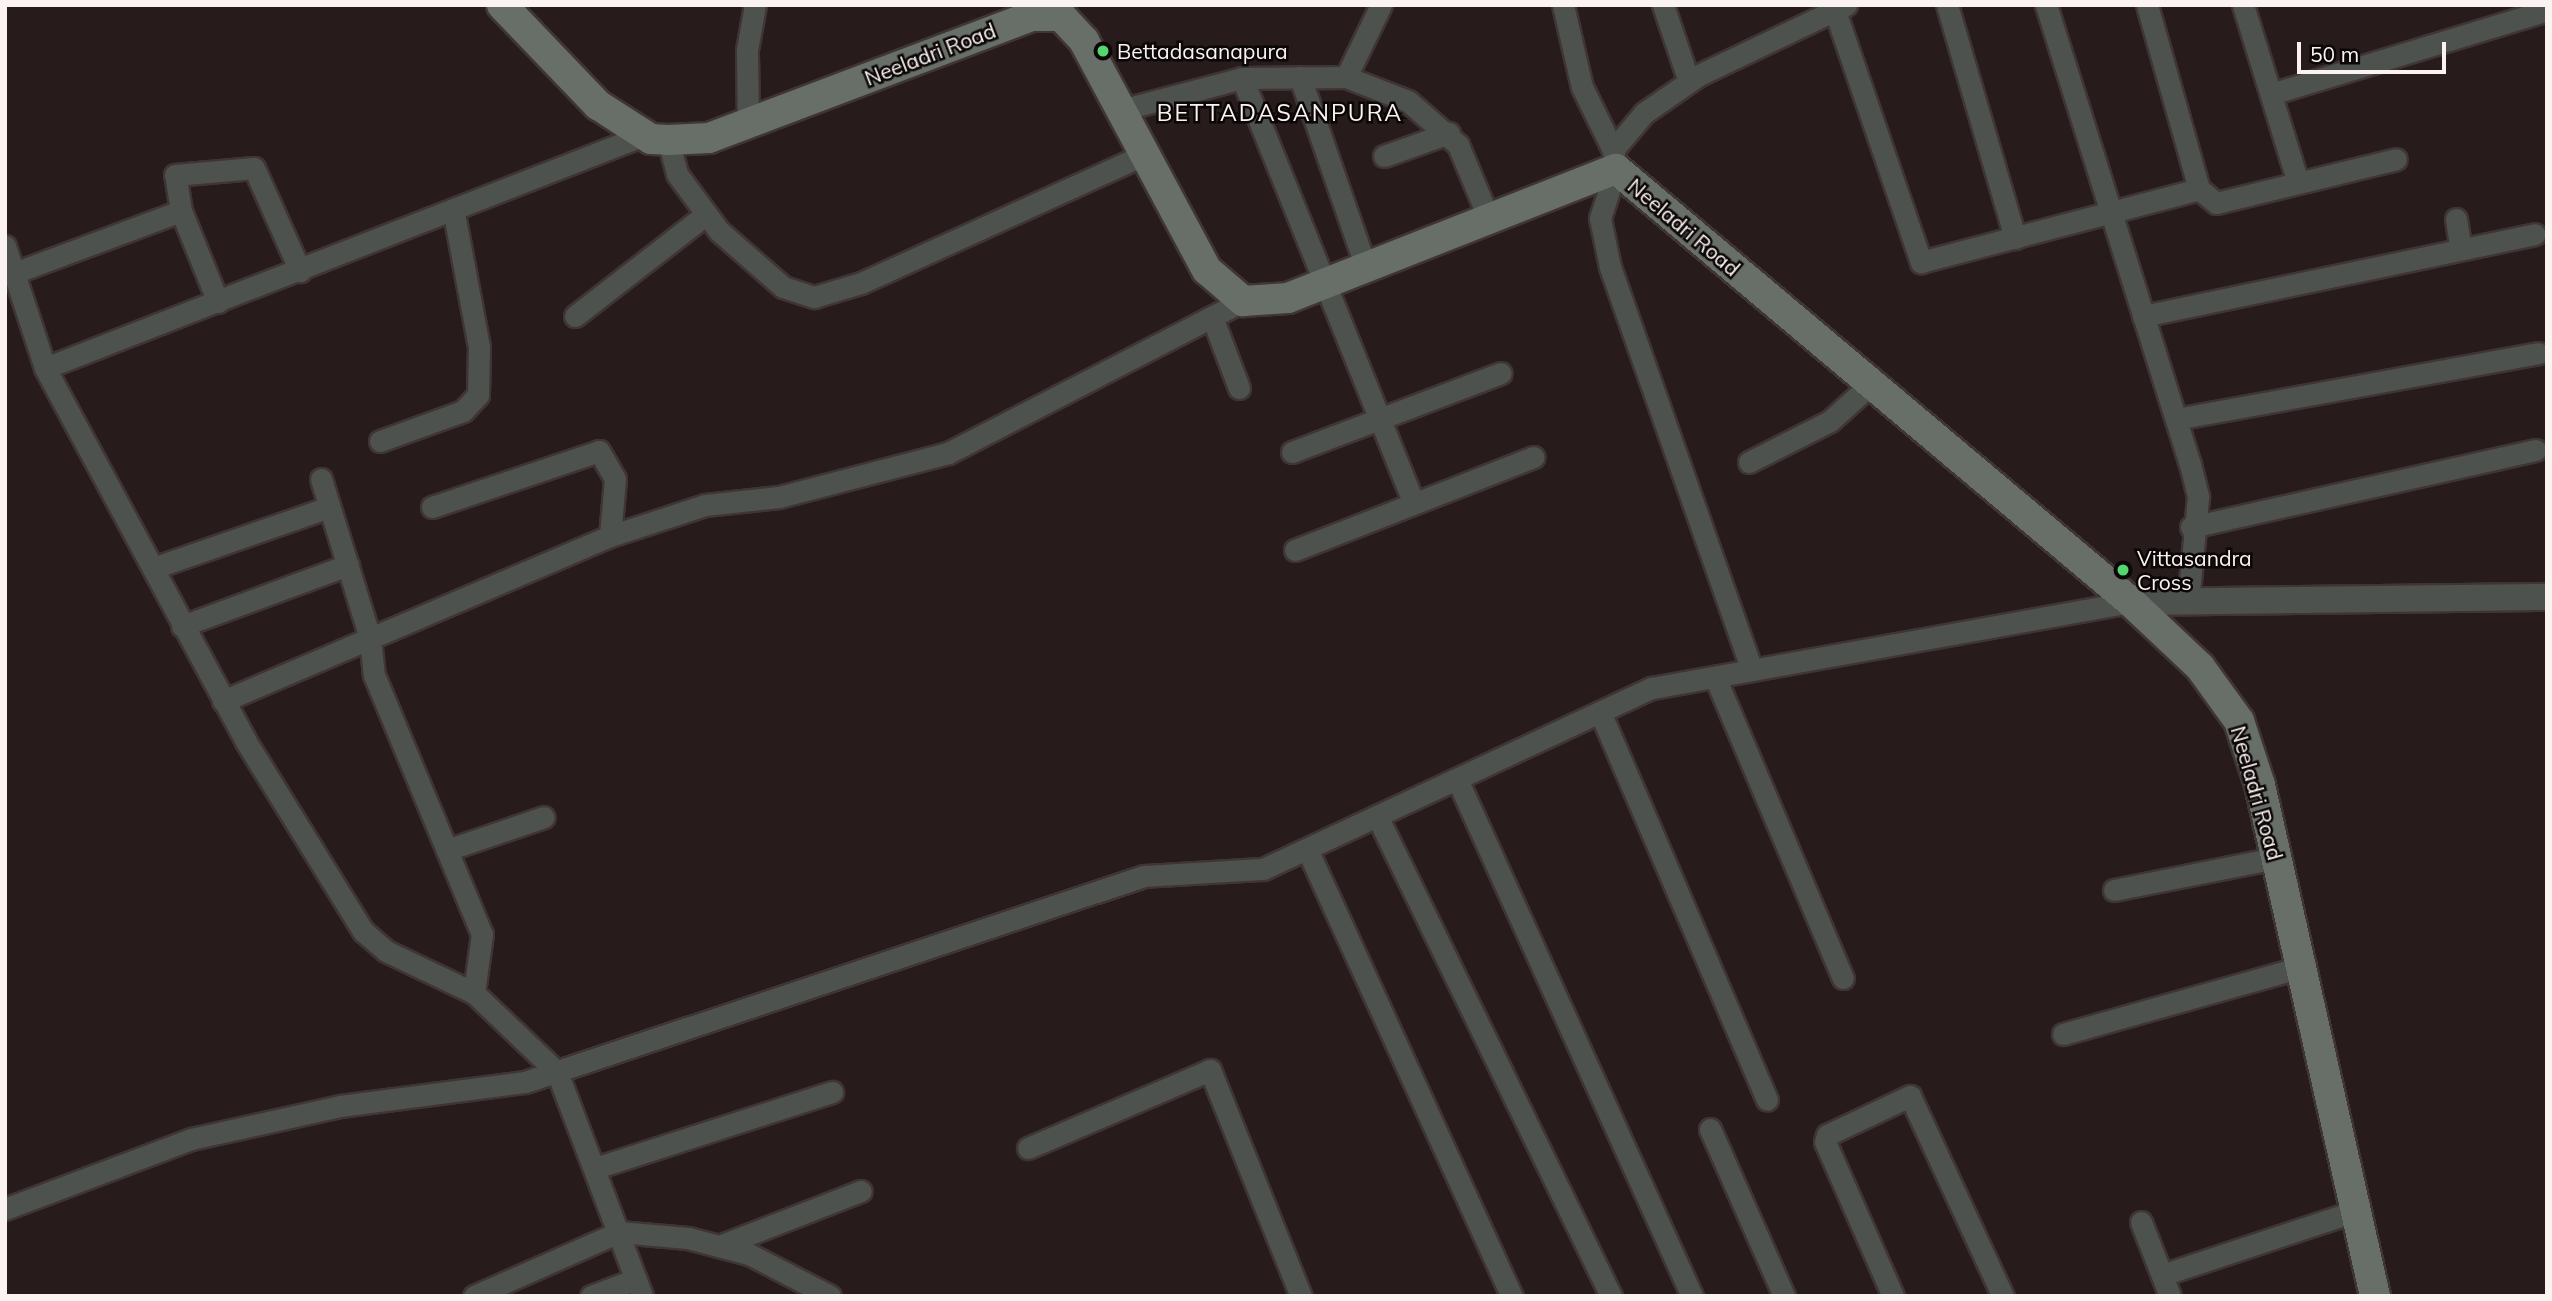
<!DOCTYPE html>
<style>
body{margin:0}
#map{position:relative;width:2552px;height:1301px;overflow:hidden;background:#271b1b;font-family:Mulish,sans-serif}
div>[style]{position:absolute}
.roads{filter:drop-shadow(2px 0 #403535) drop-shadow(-2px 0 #403535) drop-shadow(0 2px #403535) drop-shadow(0 -2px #403535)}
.minor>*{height:21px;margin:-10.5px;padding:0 10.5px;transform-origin:10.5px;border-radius:10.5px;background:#4e524e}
.tertiary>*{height:26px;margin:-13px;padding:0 13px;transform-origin:13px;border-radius:13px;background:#4e524e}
.secondary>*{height:30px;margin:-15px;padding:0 15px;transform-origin:15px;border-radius:15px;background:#686f68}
.dots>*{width:19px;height:19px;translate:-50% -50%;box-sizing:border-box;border:4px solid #0c0707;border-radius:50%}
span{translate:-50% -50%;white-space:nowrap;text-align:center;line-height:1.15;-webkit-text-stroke:5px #0c0707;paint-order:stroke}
.poi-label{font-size:21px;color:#fbf3f2}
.left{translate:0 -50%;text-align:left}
.street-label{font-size:21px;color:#fbf3f2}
.neighbourhood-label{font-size:23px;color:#fbf3f2;letter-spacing:2px}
.frame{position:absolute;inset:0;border:7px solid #fbf3f2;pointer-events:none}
.scale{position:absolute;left:2297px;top:42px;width:149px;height:32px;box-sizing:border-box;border:4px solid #fbf3f2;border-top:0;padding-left:9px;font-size:21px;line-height:24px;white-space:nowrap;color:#fbf3f2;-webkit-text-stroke:5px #0c0707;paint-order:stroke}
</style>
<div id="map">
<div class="roads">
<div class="minor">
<div style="left:1563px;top:5px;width:84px;rotate:77deg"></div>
<div style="left:1582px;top:87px;width:70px;rotate:63.8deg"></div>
<div style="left:1613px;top:150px;width:19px;rotate:81deg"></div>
<div style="left:1616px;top:169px;width:52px;rotate:108.1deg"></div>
<div style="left:1600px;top:218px;width:50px;rotate:78.5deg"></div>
<div style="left:1610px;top:267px;width:427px;rotate:70.6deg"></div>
<div style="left:1663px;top:5px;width:81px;rotate:71.3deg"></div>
<div style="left:1833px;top:5px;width:272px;rotate:71.1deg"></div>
<div style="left:1921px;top:262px;width:287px;rotate:-14.7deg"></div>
<div style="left:2199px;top:189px;width:191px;rotate:-105.8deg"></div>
<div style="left:1947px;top:5px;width:243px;rotate:73.7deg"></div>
<div style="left:2046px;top:5px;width:481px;rotate:72.6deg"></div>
<div style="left:2190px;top:464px;width:34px;rotate:76deg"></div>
<div style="left:2198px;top:497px;width:105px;rotate:95.4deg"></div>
<div style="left:2243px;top:5px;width:186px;rotate:72.8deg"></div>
<div style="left:1300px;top:77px;width:202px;rotate:70.9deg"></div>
<div style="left:1346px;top:77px;width:80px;rotate:-64.1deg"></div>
<div style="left:1242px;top:78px;width:104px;rotate:-0.6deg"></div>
<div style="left:1346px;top:77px;width:66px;rotate:21.2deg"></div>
<div style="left:1408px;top:101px;width:67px;rotate:41.3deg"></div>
<div style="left:1458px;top:145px;width:80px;rotate:67.3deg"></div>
<div style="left:2271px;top:94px;width:286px;rotate:-16.9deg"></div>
<div style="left:1121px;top:110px;width:125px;rotate:-14.8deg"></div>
<div style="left:1242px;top:78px;width:458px;rotate:68deg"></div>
<div style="left:748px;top:123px;width:73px;rotate:-90.8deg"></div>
<div style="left:747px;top:50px;width:46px;rotate:-79.9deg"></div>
<div style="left:668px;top:140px;width:35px;rotate:75deg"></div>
<div style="left:677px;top:174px;width:71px;rotate:53.6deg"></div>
<div style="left:719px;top:231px;width:85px;rotate:41.2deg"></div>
<div style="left:783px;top:287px;width:33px;rotate:18deg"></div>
<div style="left:814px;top:297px;width:49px;rotate:-16.6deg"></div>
<div style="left:861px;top:283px;width:313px;rotate:-24.4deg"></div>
<div style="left:1613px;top:150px;width:48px;rotate:-50deg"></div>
<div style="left:1644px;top:113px;width:67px;rotate:-34.6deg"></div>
<div style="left:1699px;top:75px;width:163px;rotate:-25.5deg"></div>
<div style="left:1384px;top:156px;width:69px;rotate:-19.5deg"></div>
<div style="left:2199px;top:189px;width:22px;rotate:39deg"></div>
<div style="left:2216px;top:203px;width:185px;rotate:-13.7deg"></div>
<div style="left:2456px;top:219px;width:30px;rotate:81deg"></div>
<div style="left:5px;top:246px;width:128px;rotate:71.8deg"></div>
<div style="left:45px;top:368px;width:422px;rotate:61.7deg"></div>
<div style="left:245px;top:740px;width:225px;rotate:58.3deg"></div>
<div style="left:363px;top:931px;width:30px;rotate:41deg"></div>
<div style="left:386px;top:951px;width:98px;rotate:25.5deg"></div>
<div style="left:474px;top:993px;width:115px;rotate:43.6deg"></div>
<div style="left:557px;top:1072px;width:240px;rotate:69.2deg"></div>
<div style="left:14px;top:273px;width:178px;rotate:-20.4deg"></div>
<div style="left:218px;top:302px;width:98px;rotate:-112.1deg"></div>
<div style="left:181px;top:211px;width:36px;rotate:-99deg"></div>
<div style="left:175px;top:175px;width:79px;rotate:-5.1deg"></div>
<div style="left:254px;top:168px;width:113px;rotate:65.9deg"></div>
<div style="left:575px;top:316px;width:165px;rotate:-37.8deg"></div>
<div style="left:2143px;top:316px;width:400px;rotate:-11.8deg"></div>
<div style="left:1212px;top:317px;width:76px;rotate:69.2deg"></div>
<div style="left:45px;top:368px;width:643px;rotate:-21.26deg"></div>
<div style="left:2176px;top:419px;width:368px;rotate:-10.3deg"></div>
<div style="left:380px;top:441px;width:88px;rotate:-19.9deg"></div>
<div style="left:463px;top:411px;width:22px;rotate:-47deg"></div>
<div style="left:478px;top:395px;width:48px;rotate:-88.8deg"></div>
<div style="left:479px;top:347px;width:136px;rotate:-100.6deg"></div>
<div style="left:1292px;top:452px;width:223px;rotate:-20.7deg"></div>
<div style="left:1749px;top:462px;width:91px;rotate:-26.8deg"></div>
<div style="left:1830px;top:421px;width:55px;rotate:-42.1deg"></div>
<div style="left:321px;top:479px;width:166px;rotate:72.9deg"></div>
<div style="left:370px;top:638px;width:37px;rotate:84deg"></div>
<div style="left:374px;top:675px;width:281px;rotate:67.4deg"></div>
<div style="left:482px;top:934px;width:60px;rotate:97.7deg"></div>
<div style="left:432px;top:507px;width:176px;rotate:-18.5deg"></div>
<div style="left:599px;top:451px;width:32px;rotate:60deg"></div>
<div style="left:615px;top:479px;width:57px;rotate:95deg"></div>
<div style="left:2191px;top:527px;width:353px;rotate:-12.6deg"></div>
<div style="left:1295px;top:550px;width:256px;rotate:-21.3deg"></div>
<div style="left:156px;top:567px;width:183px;rotate:-19.1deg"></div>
<div style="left:182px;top:626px;width:177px;rotate:-20.2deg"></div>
<div style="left:1715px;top:677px;width:327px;rotate:67deg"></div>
<div style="left:223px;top:701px;width:421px;rotate:-23.1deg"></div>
<div style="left:610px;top:536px;width:100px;rotate:-18.1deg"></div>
<div style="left:705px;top:505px;width:74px;rotate:-6.2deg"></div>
<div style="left:779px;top:497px;width:175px;rotate:-14.6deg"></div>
<div style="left:948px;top:453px;width:332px;rotate:-27.3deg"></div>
<div style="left:1600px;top:712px;width:422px;rotate:66.7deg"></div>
<div style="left:1457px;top:779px;width:568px;rotate:65.56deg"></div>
<div style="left:1377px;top:816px;width:534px;rotate:64.01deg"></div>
<div style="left:1307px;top:849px;width:492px;rotate:65.4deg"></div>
<div style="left:447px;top:850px;width:102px;rotate:-18.8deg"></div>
<div style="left:2114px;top:890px;width:165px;rotate:-11.2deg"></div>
<div style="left:2063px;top:1034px;width:247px;rotate:-15.7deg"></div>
<div style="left:1710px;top:1129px;width:183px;rotate:66.1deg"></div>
<div style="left:1028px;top:1148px;width:198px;rotate:-23.2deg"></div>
<div style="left:1210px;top:1070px;width:244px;rotate:68.1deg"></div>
<div style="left:595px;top:1168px;width:249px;rotate:-17.8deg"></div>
<div style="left:5px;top:1209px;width:199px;rotate:-20.6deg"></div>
<div style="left:191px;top:1139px;width:153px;rotate:-12.5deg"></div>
<div style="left:340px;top:1106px;width:187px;rotate:-7.4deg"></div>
<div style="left:525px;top:1082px;width:652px;rotate:-18.41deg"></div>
<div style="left:1144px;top:876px;width:119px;rotate:-3.4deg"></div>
<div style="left:1263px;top:869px;width:429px;rotate:-25deg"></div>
<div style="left:1652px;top:688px;width:487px;rotate:-10.2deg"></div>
<div style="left:2141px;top:1222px;width:79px;rotate:68.6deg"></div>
<div style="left:719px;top:1246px;width:152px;rotate:-21.2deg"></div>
<div style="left:2162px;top:1275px;width:204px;rotate:-18.3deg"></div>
<div style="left:474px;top:1296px;width:158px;rotate:-23.8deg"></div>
<div style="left:619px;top:1232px;width:69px;rotate:5deg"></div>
<div style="left:688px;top:1238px;width:63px;rotate:14.7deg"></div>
<div style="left:749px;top:1254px;width:91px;rotate:27.4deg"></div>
<div style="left:591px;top:1296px;width:48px;rotate:-20.7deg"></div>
<div style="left:1893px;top:1296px;width:168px;rotate:-113.8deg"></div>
<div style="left:1825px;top:1142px;width:7px;rotate:-74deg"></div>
<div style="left:1827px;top:1135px;width:92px;rotate:-25.2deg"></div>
<div style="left:1910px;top:1096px;width:221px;rotate:65.1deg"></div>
</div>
<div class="tertiary">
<div style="left:2131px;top:602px;width:416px;rotate:-0.7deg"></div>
</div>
<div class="secondary">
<div style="left:502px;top:5px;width:139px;rotate:46.2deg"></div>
<div style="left:598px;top:105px;width:63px;rotate:32.7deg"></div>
<div style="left:651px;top:139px;width:17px;rotate:3deg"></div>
<div style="left:668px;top:140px;width:41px;rotate:-2.8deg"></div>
<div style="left:709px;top:138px;width:345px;rotate:-20.7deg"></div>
<div style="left:1032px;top:16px;width:29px"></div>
<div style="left:1061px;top:16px;width:34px;rotate:47deg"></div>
<div style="left:1084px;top:41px;width:260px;rotate:61.8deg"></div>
<div style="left:1207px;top:270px;width:48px;rotate:40.7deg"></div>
<div style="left:1243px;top:301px;width:45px;rotate:-3.8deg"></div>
<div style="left:1288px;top:298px;width:352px;rotate:-21.5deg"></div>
<div style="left:1616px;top:169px;width:673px;rotate:40.06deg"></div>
<div style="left:2131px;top:602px;width:95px;rotate:43.3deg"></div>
<div style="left:2200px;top:667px;width:67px;rotate:54.2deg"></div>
<div style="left:2239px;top:721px;width:67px;rotate:71.8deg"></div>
<div style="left:2260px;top:785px;width:524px;rotate:77.32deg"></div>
</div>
</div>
<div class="dots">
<div style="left:1103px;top:51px;background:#56d671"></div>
<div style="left:2123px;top:570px;background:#56d671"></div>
</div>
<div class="poi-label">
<span class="left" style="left:1117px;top:51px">Bettadasanapura</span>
<span class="left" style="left:2137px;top:570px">Vittasandra<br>Cross</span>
</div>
<div class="street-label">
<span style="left:930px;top:54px;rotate:-21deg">Neeladri Road</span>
<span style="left:1684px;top:227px;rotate:40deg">Neeladri Road</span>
<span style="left:2257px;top:793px;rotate:74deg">Neeladri Road</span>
</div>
<div class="neighbourhood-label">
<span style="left:1280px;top:113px">BETTADASANPURA</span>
</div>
<div class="frame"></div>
<div class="scale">50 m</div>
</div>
